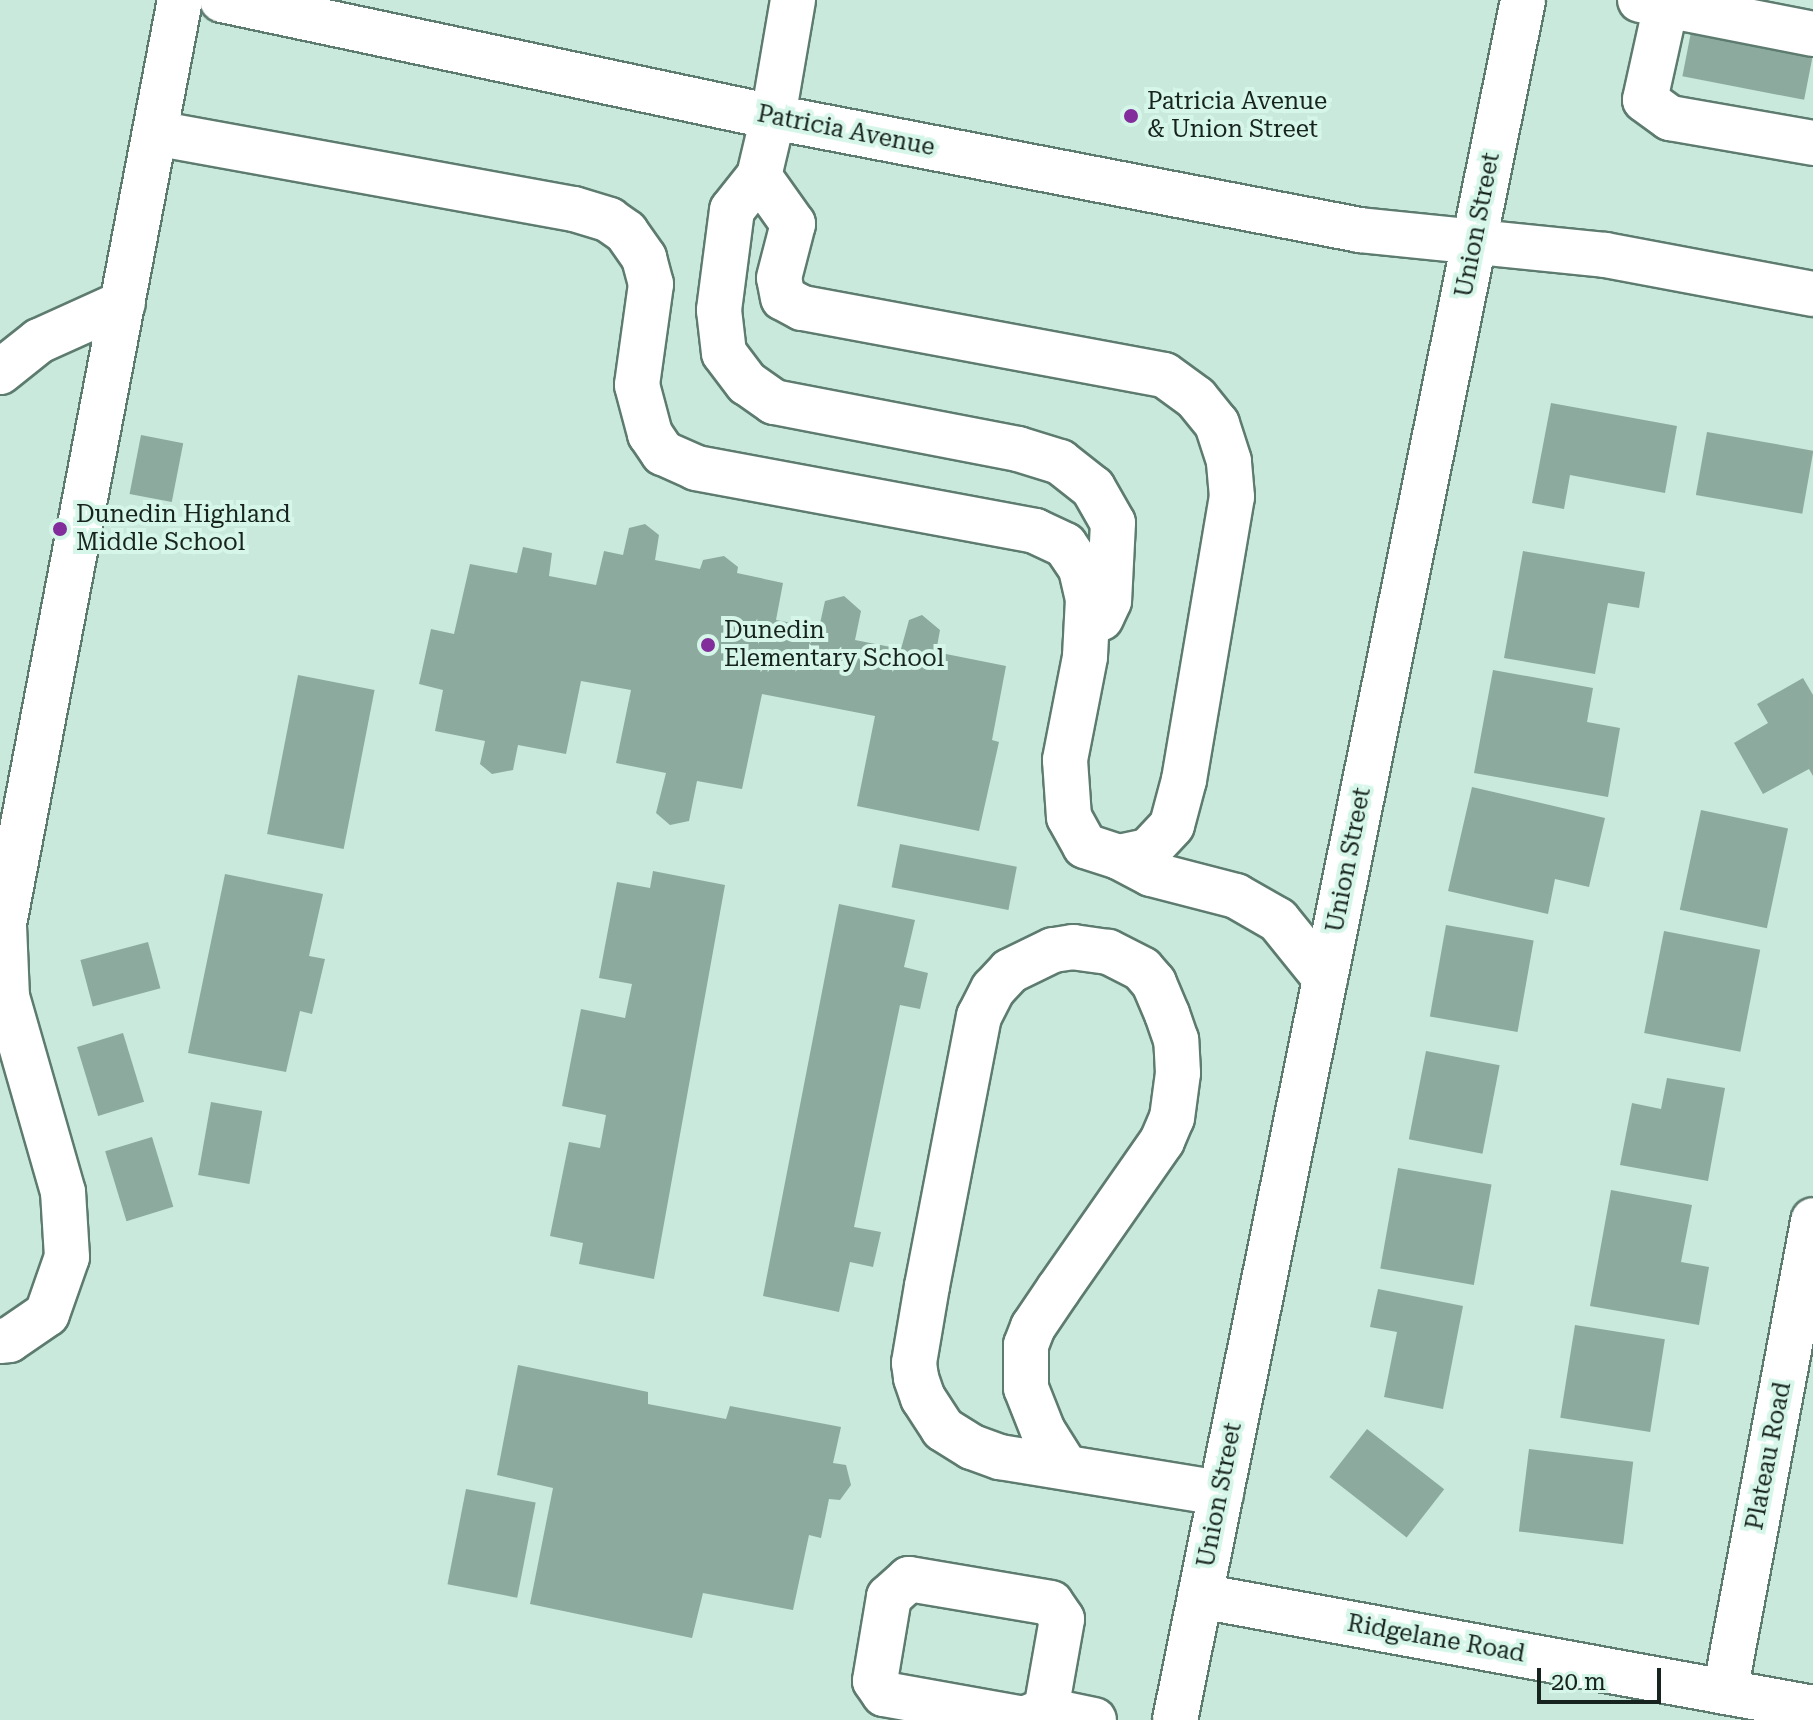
<!DOCTYPE html>
<style>
body{margin:0}
#map{position:relative;width:1813px;height:1720px;overflow:hidden;background:#c8e9db;font-family:"Roboto Serif",serif}
div>[style]{position:absolute}
.building>*{inset:0;background:#8cab9e;transform-origin:0 0}
.roads{filter:drop-shadow(2px 0 #5d7b6f) drop-shadow(-2px 0 #5d7b6f) drop-shadow(0 2px #5d7b6f) drop-shadow(0 -2px #5d7b6f)}
.minor>*{height:44px;margin:-22px;padding:0 22px;transform-origin:22px;border-radius:22px;background:#fff}
.dots>*{width:22px;height:22px;translate:-50% -50%;box-sizing:border-box;border:4px solid #d5f6e8;border-radius:50%}
span{translate:-50% -50%;white-space:nowrap;text-align:center;line-height:1.15;-webkit-text-stroke:8px #d5f6e8;paint-order:stroke}
.poi-label{font-size:24px;color:#17231e}
.left{translate:0 -50%;text-align:left}
.street-label{font-size:24px;color:#17231e}
.scale{position:absolute;left:1537px;top:1668px;width:124px;height:36px;box-sizing:border-box;border:4px solid #17231e;border-top:0;padding-left:10px;font-size:24px;line-height:28px;white-space:nowrap;color:#17231e;-webkit-text-stroke:6px #d5f6e8;paint-order:stroke}
</style>
<div id="map">
<div class="building">
<div style="left:1691px;top:32px;width:124px;height:45px;rotate:11deg"></div>
<div style="clip-path:polygon(1551px 403px,1677px 426px,1665px 493px,1570px 475px,1564px 509px,1532px 503px)"></div>
<div style="left:1707px;top:432px;width:108px;height:64px;rotate:10deg"></div>
<div style="left:141px;top:435px;width:43px;height:60px;rotate:11deg"></div>
<div style="clip-path:polygon(645px 524px,659px 535px,655px 560px,700px 569px,703px 560px,724px 556px,738px 567px,737px 573px,783px 583px,776px 620px,819px 628px,825px 601px,844px 596px,861px 611px,855px 640px,901px 649px,909px 620px,922px 615px,940px 630px,936px 652px,1006px 666px,992px 740px,999px 742px,979px 831px,857px 806px,875px 716px,762px 694px,742px 789px,697px 781px,689px 821px,670px 825px,656px 813px,666px 773px,616px 763px,631px 690px,581px 681px,566px 754px,518px 745px,513px 770px,492px 774px,480px 764px,485px 741px,435px 731px,443px 690px,419px 684px,431px 629px,454px 634px,470px 564px,517px 573px,523px 547px,552px 553px,549px 576px,596px 585px,604px 551px,623px 555px,629px 528px)"></div>
<div style="clip-path:polygon(1523px 551px,1645px 572px,1639px 608px,1608px 603px,1595px 674px,1504px 658px)"></div>
<div style="clip-path:polygon(1493px 670px,1593px 688px,1587px 722px,1620px 728px,1608px 797px,1474px 773px)"></div>
<div style="left:298px;top:675px;width:78px;height:162px;rotate:11deg"></div>
<div style="clip-path:polygon(1803px 678px,1813px 695px,1813px 776px,1809px 769px,1763px 794px,1734px 743px,1768px 723px,1757px 704px)"></div>
<div style="clip-path:polygon(1472px 787px,1605px 818px,1589px 887px,1555px 879px,1548px 914px,1448px 891px)"></div>
<div style="left:1701px;top:810px;width:89px;height:102px;rotate:12deg"></div>
<div style="left:900px;top:844px;width:119px;height:44px;rotate:11deg"></div>
<div style="clip-path:polygon(653px 871px,725px 885px,654px 1279px,579px 1264px,583px 1243px,550px 1236px,569px 1142px,600px 1148px,606px 1115px,562px 1106px,581px 1009px,625px 1018px,632px 984px,599px 978px,617px 882px,650px 888px)"></div>
<div style="clip-path:polygon(225px 874px,323px 894px,309px 956px,325px 959px,312px 1014px,300px 1011px,286px 1072px,188px 1053px)"></div>
<div style="clip-path:polygon(839px 904px,915px 920px,904px 967px,928px 973px,920px 1009px,900px 1005px,854px 1227px,881px 1232px,873px 1267px,850px 1262px,839px 1312px,763px 1296px)"></div>
<div style="left:1446px;top:925px;width:89px;height:93px;rotate:10deg"></div>
<div style="left:1664px;top:931px;width:98px;height:104px;rotate:11deg"></div>
<div style="left:148px;top:942px;width:48px;height:70px;rotate:75deg"></div>
<div style="left:123px;top:1033px;width:72px;height:48px;rotate:73deg"></div>
<div style="left:1426px;top:1051px;width:75px;height:90px;rotate:11deg"></div>
<div style="clip-path:polygon(1667px 1078px,1725px 1088px,1708px 1181px,1620px 1165px,1632px 1103px,1661px 1109px)"></div>
<div style="left:211px;top:1102px;width:52px;height:74px;rotate:10deg"></div>
<div style="left:152px;top:1137px;width:73px;height:49px;rotate:73deg"></div>
<div style="left:1398px;top:1168px;width:95px;height:102px;rotate:10deg"></div>
<div style="clip-path:polygon(1611px 1190px,1692px 1205px,1681px 1262px,1709px 1267px,1699px 1325px,1590px 1306px)"></div>
<div style="clip-path:polygon(1378px 1289px,1463px 1306px,1443px 1409px,1384px 1397px,1397px 1332px,1370px 1327px)"></div>
<div style="left:1575px;top:1325px;width:91px;height:94px;rotate:9deg"></div>
<div style="clip-path:polygon(518px 1365px,648px 1392px,648px 1404px,726px 1419px,730px 1406px,841px 1427px,833px 1463px,846px 1465px,851px 1485px,840px 1500px,829px 1499px,821px 1538px,809px 1535px,793px 1610px,703px 1593px,692px 1638px,530px 1604px,553px 1488px,497px 1475px)"></div>
<div style="left:1367px;top:1429px;width:98px;height:61px;rotate:38deg"></div>
<div style="left:1529px;top:1449px;width:105px;height:83px;rotate:7deg"></div>
<div style="left:466px;top:1489px;width:71px;height:97px;rotate:11deg"></div>
</div>
<div class="roads">
<div class="minor">
<div style="left:222px;top:0;width:563px;rotate:11.99deg"></div>
<div style="left:773px;top:117px;width:598px;rotate:10.9deg"></div>
<div style="left:1360px;top:230px;width:246px;rotate:5.8deg"></div>
<div style="left:1605px;top:255px;width:212px;rotate:10.6deg"></div>
<div style="left:793px;top:0;width:119px;rotate:99.7deg"></div>
<div style="left:773px;top:117px;width:61px;rotate:103.3deg"></div>
<div style="left:759px;top:176px;width:43px;rotate:128.5deg"></div>
<div style="left:732px;top:210px;width:101px;rotate:97.4deg"></div>
<div style="left:719px;top:310px;width:43px;rotate:83.4deg"></div>
<div style="left:724px;top:353px;width:38px;rotate:53deg"></div>
<div style="left:747px;top:383px;width:33px;rotate:35deg"></div>
<div style="left:774px;top:402px;width:248px;rotate:10.9deg"></div>
<div style="left:1018px;top:449px;width:44px;rotate:17.2deg"></div>
<div style="left:1060px;top:462px;width:42px;rotate:38.2deg"></div>
<div style="left:1093px;top:488px;width:40px;rotate:60.3deg"></div>
<div style="left:1113px;top:523px;width:78px;rotate:92.9deg"></div>
<div style="left:1109px;top:601px;width:19px;rotate:115deg"></div>
<div style="left:1640px;top:0;width:176px;rotate:11.1deg"></div>
<div style="left:1666px;top:5px;width:97px;rotate:102.5deg"></div>
<div style="left:1645px;top:100px;width:31px;rotate:36deg"></div>
<div style="left:1670px;top:118px;width:145px;rotate:9.9deg"></div>
<div style="left:155px;top:133px;width:426px;rotate:10.3deg"></div>
<div style="left:574px;top:209px;width:37px;rotate:17deg"></div>
<div style="left:609px;top:220px;width:21px;rotate:35deg"></div>
<div style="left:626px;top:232px;width:32px;rotate:55deg"></div>
<div style="left:644px;top:258px;width:27px;rotate:75deg"></div>
<div style="left:651px;top:284px;width:102px;rotate:97.9deg"></div>
<div style="left:637px;top:385px;width:51px;rotate:75.1deg"></div>
<div style="left:650px;top:434px;width:23px;rotate:56deg"></div>
<div style="left:663px;top:453px;width:36px;rotate:24deg"></div>
<div style="left:696px;top:468px;width:345px;rotate:10.5deg"></div>
<div style="left:1035px;top:531px;width:33px;rotate:25deg"></div>
<div style="left:1065px;top:545px;width:29px;rotate:56deg"></div>
<div style="left:1081px;top:569px;width:31px;rotate:77deg"></div>
<div style="left:1088px;top:599px;width:58px;rotate:93deg"></div>
<div style="left:1085px;top:657px;width:105px;rotate:101deg"></div>
<div style="left:1065px;top:760px;width:57px;rotate:86deg"></div>
<div style="left:1069px;top:817px;width:33px;rotate:61deg"></div>
<div style="left:1085px;top:846px;width:36px;rotate:18deg"></div>
<div style="left:1119px;top:857px;width:30px;rotate:-12deg"></div>
<div style="left:1148px;top:851px;width:35px;rotate:-47deg"></div>
<div style="left:1172px;top:825px;width:47px;rotate:-75.1deg"></div>
<div style="left:1184px;top:780px;width:287px;rotate:-80.4deg"></div>
<div style="left:1232px;top:497px;width:36px;rotate:-95deg"></div>
<div style="left:1229px;top:461px;width:39px;rotate:-108deg"></div>
<div style="left:1217px;top:424px;width:33px;rotate:-129deg"></div>
<div style="left:1196px;top:398px;width:39px;rotate:-144deg"></div>
<div style="left:1164px;top:375px;width:368px;rotate:-169.5deg"></div>
<div style="left:802px;top:308px;width:21px;rotate:-152deg"></div>
<div style="left:783px;top:298px;width:20px;rotate:-101deg"></div>
<div style="left:779px;top:278px;width:56px;rotate:-75.5deg"></div>
<div style="left:793px;top:224px;width:59px;rotate:-125.3deg"></div>
<div style="left:0;top:372px;width:50px;rotate:-38.5deg"></div>
<div style="left:39px;top:341px;width:92px;rotate:-24.3deg"></div>
<div style="left:1119px;top:857px;width:36px;rotate:28deg"></div>
<div style="left:1151px;top:874px;width:88px;rotate:14.5deg"></div>
<div style="left:1236px;top:896px;width:48px;rotate:29.7deg"></div>
<div style="left:1278px;top:920px;width:75px;rotate:51deg"></div>
<div style="left:0;top:1341px;width:9px;rotate:-6deg"></div>
<div style="left:9px;top:1340px;width:46px;rotate:-34.4deg"></div>
<div style="left:47px;top:1314px;width:60px;rotate:-70.7deg"></div>
<div style="left:67px;top:1257px;width:65px;rotate:-93.5deg"></div>
<div style="left:63px;top:1192px;width:203px;rotate:-106deg"></div>
<div style="left:7px;top:997px;width:73px;rotate:-92.4deg"></div>
<div style="left:4px;top:924px;width:941px;rotate:-79.22deg"></div>
<div style="left:1065px;top:1466px;width:41px;rotate:-122.2deg"></div>
<div style="left:1043px;top:1431px;width:46px;rotate:-111.6deg"></div>
<div style="left:1026px;top:1388px;width:43px;rotate:-90deg"></div>
<div style="left:1026px;top:1345px;width:19px;rotate:-69deg"></div>
<div style="left:1033px;top:1327px;width:45px;rotate:-56deg"></div>
<div style="left:1058px;top:1290px;width:182px;rotate:-55.1deg"></div>
<div style="left:1162px;top:1141px;width:25px;rotate:-67deg"></div>
<div style="left:1172px;top:1118px;width:45px;rotate:-82.4deg"></div>
<div style="left:1178px;top:1073px;width:33px;rotate:-93deg"></div>
<div style="left:1176px;top:1040px;width:28px;rotate:-109deg"></div>
<div style="left:1167px;top:1014px;width:34px;rotate:-113deg"></div>
<div style="left:1154px;top:983px;width:18px;rotate:-131deg"></div>
<div style="left:1142px;top:969px;width:38px;rotate:-153deg"></div>
<div style="left:1108px;top:952px;width:35px;rotate:-172deg"></div>
<div style="left:1073px;top:947px;width:20px;rotate:171deg"></div>
<div style="left:1053px;top:950px;width:48px;rotate:154deg"></div>
<div style="left:1010px;top:971px;width:25px;rotate:133deg"></div>
<div style="left:993px;top:989px;width:30px;rotate:117deg"></div>
<div style="left:979px;top:1016px;width:275px;rotate:100.9deg"></div>
<div style="left:927px;top:1286px;width:78px;rotate:99.6deg"></div>
<div style="left:914px;top:1363px;width:15px;rotate:82deg"></div>
<div style="left:916px;top:1378px;width:21px;rotate:71deg"></div>
<div style="left:923px;top:1398px;width:37px;rotate:57deg"></div>
<div style="left:943px;top:1429px;width:34px;rotate:32deg"></div>
<div style="left:972px;top:1447px;width:30px;rotate:20deg"></div>
<div style="left:1000px;top:1457px;width:224px;rotate:9.3deg"></div>
<div style="left:1200px;top:1596px;width:623px;rotate:10.35deg"></div>
<div style="left:1725px;top:1692px;width:480px;rotate:-79.4deg"></div>
<div style="left:1046px;top:1710px;width:92px;rotate:-80deg"></div>
<div style="left:1062px;top:1619px;width:19px;rotate:-125deg"></div>
<div style="left:1051px;top:1603px;width:144px;rotate:-170.4deg"></div>
<div style="left:909px;top:1579px;width:27px;rotate:138deg"></div>
<div style="left:889px;top:1597px;width:85px;rotate:99.5deg"></div>
<div style="left:875px;top:1681px;width:16px;rotate:55deg"></div>
<div style="left:884px;top:1694px;width:142px;rotate:10.1deg"></div>
<div style="left:1024px;top:1719px;width:24px;rotate:-22deg"></div>
<div style="left:1046px;top:1710px;width:49px;rotate:11.8deg"></div>
<div style="left:1175px;top:1720px;width:1755px;rotate:-78.56deg"></div>
</div>
</div>
<div class="dots">
<div style="left:1131px;top:116px;background:#822d9b"></div>
<div style="left:60px;top:529px;background:#822d9b"></div>
<div style="left:708px;top:645px;background:#822d9b"></div>
</div>
<div class="poi-label">
<span class="left" style="left:1147px;top:116px">Patricia Avenue<br>&amp; Union Street</span>
<span class="left" style="left:76px;top:529px">Dunedin Highland<br>Middle School</span>
<span class="left" style="left:724px;top:645px">Dunedin<br>Elementary School</span>
</div>
<div class="street-label">
<span style="left:846px;top:131px;rotate:11deg">Patricia Avenue</span>
<span style="left:1478px;top:225px;rotate:-79deg">Union Street</span>
<span style="left:1349px;top:860px;rotate:-79deg">Union Street</span>
<span style="left:1769px;top:1456px;rotate:-79deg">Plateau Road</span>
<span style="left:1220px;top:1495px;rotate:-79deg">Union Street</span>
<span style="left:1436px;top:1639px;rotate:10deg">Ridgelane Road</span>
</div>
<div class="scale">20 m</div>
</div>
